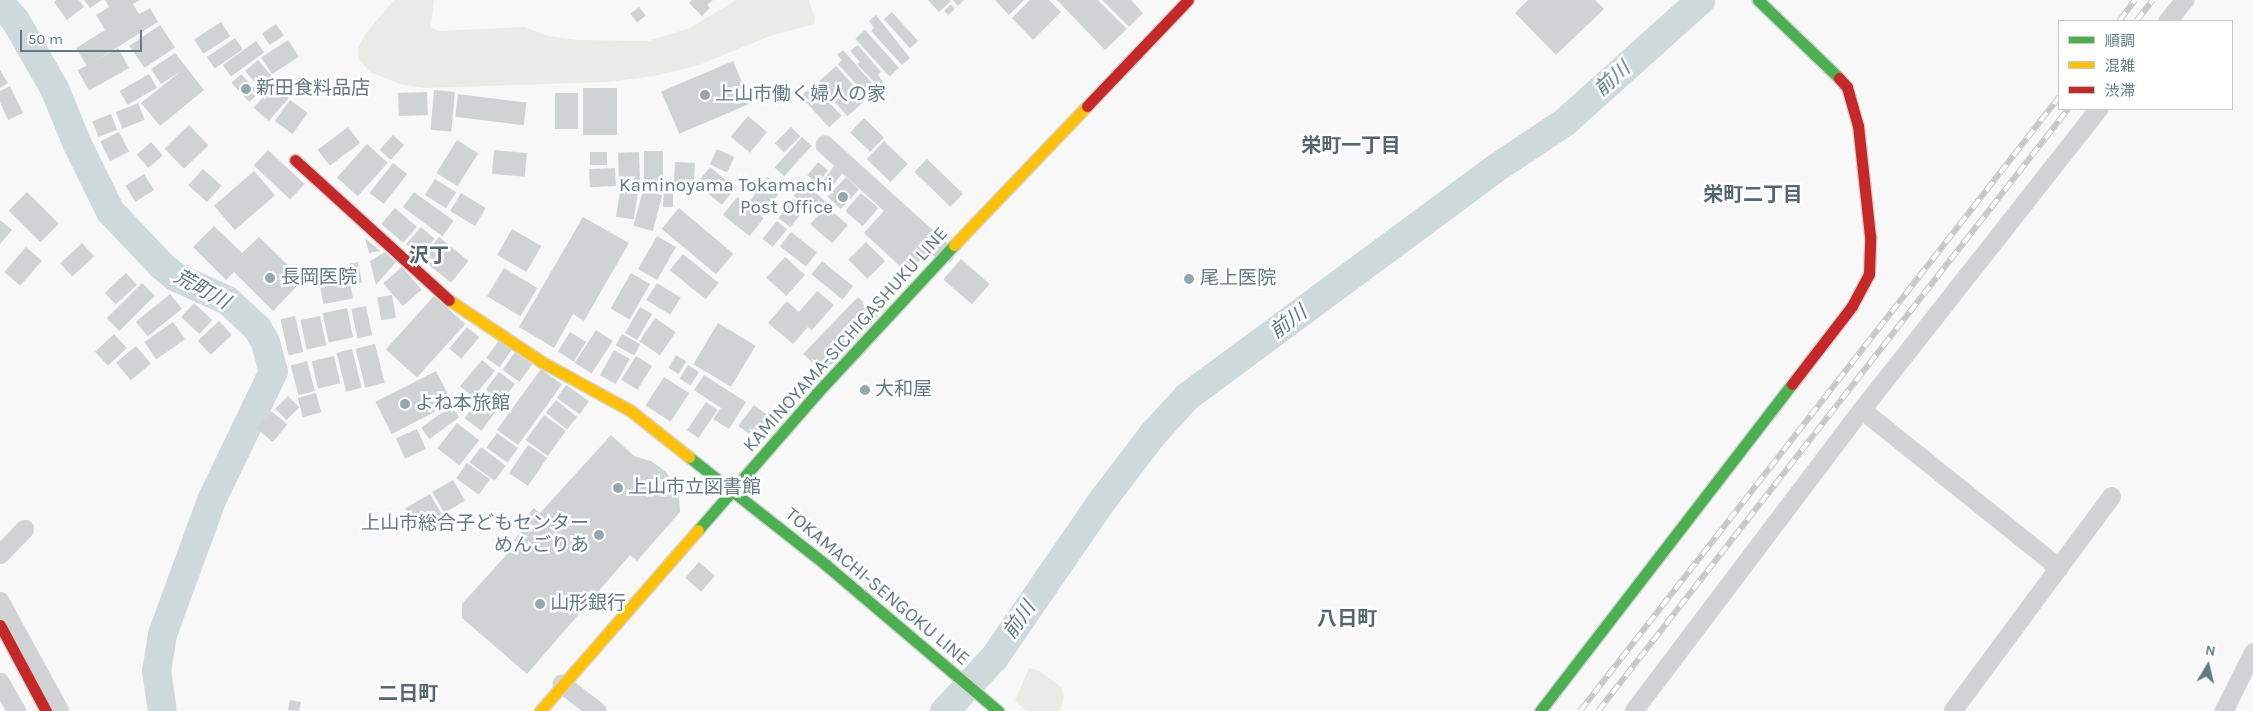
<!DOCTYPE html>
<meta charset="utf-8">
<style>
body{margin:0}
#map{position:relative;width:2253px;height:711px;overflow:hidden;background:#f8f8f8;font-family:Karla,"Noto Sans JP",sans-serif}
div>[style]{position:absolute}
.green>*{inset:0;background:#e9ece6}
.river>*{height:29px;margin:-14.5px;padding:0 14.5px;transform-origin:14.5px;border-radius:14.5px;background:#ced9db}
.building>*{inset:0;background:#d0d3d4;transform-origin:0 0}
.roads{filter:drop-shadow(1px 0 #d2d5d6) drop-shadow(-1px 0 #d2d5d6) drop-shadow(0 1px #d2d5d6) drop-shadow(0 -1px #d2d5d6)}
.street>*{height:16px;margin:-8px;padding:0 8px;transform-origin:8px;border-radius:8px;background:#d0d2d3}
.fast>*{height:11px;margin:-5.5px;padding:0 5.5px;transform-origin:5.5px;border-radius:5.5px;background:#4caf50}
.slow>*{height:11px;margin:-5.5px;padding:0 5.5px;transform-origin:5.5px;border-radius:5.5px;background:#ffc107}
.jam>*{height:11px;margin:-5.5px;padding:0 5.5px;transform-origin:5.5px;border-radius:5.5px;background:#c62828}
.rail>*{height:5.5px;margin-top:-2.75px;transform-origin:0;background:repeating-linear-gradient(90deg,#fff 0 11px,#c5c8c8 0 22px);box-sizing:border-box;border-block:1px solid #c5c8c8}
.dots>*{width:14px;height:14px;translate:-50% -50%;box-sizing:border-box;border:2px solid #fff;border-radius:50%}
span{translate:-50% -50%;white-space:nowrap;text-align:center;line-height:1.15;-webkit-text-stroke:5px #fff;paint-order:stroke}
.poi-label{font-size:19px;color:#617a85}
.left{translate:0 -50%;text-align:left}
.right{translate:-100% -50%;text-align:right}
.street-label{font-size:19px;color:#617a85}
.water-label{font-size:20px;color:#5c797e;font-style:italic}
.neighbourhood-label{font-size:20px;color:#54676f;font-weight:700}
.legend{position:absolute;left:2058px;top:20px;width:175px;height:90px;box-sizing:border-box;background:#fff;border:1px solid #c0cace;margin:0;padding:6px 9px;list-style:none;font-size:15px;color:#617a85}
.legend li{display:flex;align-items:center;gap:10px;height:25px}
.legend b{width:25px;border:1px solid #c0cace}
.north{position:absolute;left:2183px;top:641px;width:50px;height:50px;-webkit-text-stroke:4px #fff;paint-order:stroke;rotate:9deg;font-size:14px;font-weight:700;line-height:20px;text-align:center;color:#617a85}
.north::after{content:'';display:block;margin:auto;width:18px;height:22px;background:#617a85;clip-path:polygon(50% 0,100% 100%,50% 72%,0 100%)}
.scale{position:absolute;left:20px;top:30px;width:122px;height:22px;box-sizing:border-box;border:2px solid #617a85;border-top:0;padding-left:6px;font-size:15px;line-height:18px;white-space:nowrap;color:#617a85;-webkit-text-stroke:4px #fff;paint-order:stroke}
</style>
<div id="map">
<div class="green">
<div style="clip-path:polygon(394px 0,434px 0,431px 27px,439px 31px,524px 27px,548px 36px,579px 40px,648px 41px,690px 28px,736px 0,809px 0,815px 18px,814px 24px,770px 36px,699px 65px,654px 76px,607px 82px,424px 88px,400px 84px,370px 72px,359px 59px,358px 47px,366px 33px)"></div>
<div style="clip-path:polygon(1029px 668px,1038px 670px,1061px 687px,1064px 696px,1060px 711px,1027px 711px,1015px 701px)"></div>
</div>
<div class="river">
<div style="left:0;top:3px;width:23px;rotate:49deg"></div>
<div style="left:15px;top:20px;width:78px;rotate:60.2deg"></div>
<div style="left:54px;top:88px;width:61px;rotate:67.7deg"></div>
<div style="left:77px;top:144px;width:75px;rotate:63.8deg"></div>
<div style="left:110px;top:211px;width:74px;rotate:46.6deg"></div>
<div style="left:161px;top:265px;width:19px;rotate:39deg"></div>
<div style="left:176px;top:277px;width:56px;rotate:24.3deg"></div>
<div style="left:227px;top:300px;width:41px;rotate:43deg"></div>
<div style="left:257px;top:328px;width:16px;rotate:60deg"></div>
<div style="left:265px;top:342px;width:30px;rotate:75deg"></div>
<div style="left:273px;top:371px;width:143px;rotate:115.7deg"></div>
<div style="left:211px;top:500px;width:143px;rotate:110.1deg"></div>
<div style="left:162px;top:634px;width:36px;rotate:99deg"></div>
<div style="left:156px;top:670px;width:41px;rotate:81.7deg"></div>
<div style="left:944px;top:711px;width:74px;rotate:-47.2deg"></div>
<div style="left:994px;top:657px;width:191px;rotate:-55.5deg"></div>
<div style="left:1102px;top:500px;width:84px;rotate:-52.7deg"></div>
<div style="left:1153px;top:433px;width:50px;rotate:-47.4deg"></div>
<div style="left:1187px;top:396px;width:383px;rotate:-36.5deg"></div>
<div style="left:1495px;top:168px;width:83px;rotate:-33.7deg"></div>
<div style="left:1564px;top:122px;width:183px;rotate:-41.9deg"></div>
</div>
<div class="building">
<div style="clip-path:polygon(56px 0,79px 0,84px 7px,67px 20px,54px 2px)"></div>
<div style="clip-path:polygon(84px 0,102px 0,90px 8px)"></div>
<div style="clip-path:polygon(105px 0,140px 0,133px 4px,139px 14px,150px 8px,158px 22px,87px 66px,76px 48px,105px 30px,96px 15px,109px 7px)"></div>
<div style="clip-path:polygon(692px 0,713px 0,707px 5px,710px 8px,702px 16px,689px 3px)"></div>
<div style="clip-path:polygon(928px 0,950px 0,951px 1px,939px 12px)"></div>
<div style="clip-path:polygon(953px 0,964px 0,958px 6px)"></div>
<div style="clip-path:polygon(995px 0,1024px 0,1009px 15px)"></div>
<div style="clip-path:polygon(1030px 0,1049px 0,1061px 12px,1033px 40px,1012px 18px)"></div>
<div style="clip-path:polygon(1057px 0,1098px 0,1127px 29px,1105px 50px)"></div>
<div style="clip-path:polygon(1102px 0,1131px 0,1143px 13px,1129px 27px)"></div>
<div style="clip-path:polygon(1528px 0,1595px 0,1604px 9px,1556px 55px,1515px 13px)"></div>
<div style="clip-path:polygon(951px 4px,955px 9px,948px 15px,944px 11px)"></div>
<div style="left:639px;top:7px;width:11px;height:11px;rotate:52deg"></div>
<div style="left:892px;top:12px;width:39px;height:11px;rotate:48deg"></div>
<div style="clip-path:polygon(876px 15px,910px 58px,902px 65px,871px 31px,874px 28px,869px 21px)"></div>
<div style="left:221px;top:22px;width:17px;height:32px;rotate:57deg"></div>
<div style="left:276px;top:24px;width:14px;height:17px;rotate:56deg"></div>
<div style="left:160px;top:25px;width:27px;height:37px;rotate:56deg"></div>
<div style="left:865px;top:30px;width:51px;height:13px;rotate:48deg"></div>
<div style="left:235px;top:38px;width:14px;height:34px;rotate:56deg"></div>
<div style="left:288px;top:40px;width:20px;height:32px;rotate:57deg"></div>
<div style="left:256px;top:41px;width:14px;height:41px;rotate:54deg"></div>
<div style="clip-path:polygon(858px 45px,881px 72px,878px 75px,883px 82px,878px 86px,857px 64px,860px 62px,850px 51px)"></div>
<div style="left:118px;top:48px;width:23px;height:46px;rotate:61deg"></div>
<div style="clip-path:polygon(843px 50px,873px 84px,868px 89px,871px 93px,867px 96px,838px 64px,842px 60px,837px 55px)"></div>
<div style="clip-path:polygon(175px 53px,204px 90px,160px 126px,141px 103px,181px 71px,161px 84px,151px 69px)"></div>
<div style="left:258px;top:60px;width:23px;height:17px;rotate:50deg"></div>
<div style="left:733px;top:61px;width:46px;height:78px;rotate:67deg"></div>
<div style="left:836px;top:66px;width:45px;height:25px;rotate:48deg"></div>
<div style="clip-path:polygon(0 70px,8px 83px,0 88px)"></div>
<div style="left:149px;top:74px;width:16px;height:34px;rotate:60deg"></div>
<div style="left:241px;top:74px;width:26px;height:13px;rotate:47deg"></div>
<div style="left:278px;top:80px;width:20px;height:37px;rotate:41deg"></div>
<div style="left:813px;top:85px;width:42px;height:17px;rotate:47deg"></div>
<div style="clip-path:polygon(10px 86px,23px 113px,8px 120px,0 102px,0 91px)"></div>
<div style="left:583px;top:88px;width:34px;height:47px"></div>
<div style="left:434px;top:90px;width:21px;height:40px;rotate:5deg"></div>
<div style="left:427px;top:92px;width:23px;height:29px;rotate:88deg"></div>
<div style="left:555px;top:93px;width:23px;height:36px"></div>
<div style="left:458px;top:94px;width:69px;height:23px;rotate:7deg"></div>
<div style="left:290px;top:100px;width:22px;height:26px;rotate:36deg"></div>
<div style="left:138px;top:103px;width:18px;height:24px;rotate:68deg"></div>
<div style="left:111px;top:114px;width:17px;height:20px;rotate:69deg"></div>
<div style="left:748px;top:116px;width:25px;height:27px;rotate:40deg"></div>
<div style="left:864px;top:118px;width:28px;height:20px;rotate:44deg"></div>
<div style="left:189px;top:125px;width:28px;height:34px;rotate:46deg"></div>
<div style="left:348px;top:127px;width:20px;height:38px;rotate:53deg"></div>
<div style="left:791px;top:127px;width:13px;height:23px;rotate:45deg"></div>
<div style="left:119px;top:132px;width:22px;height:21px;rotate:63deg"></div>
<div style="left:393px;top:135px;width:15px;height:20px;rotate:42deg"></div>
<div style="left:802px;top:137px;width:13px;height:41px;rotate:42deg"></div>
<div style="left:457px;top:140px;width:25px;height:39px;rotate:32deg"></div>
<div style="left:884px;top:141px;width:33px;height:25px;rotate:44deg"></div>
<div style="left:151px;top:142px;width:18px;height:19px;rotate:49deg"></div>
<div style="left:367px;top:144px;width:28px;height:45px;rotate:42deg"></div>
<div style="left:717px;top:149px;width:19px;height:17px;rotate:25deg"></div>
<div style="left:268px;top:150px;width:50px;height:21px;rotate:43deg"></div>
<div style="left:494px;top:150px;width:33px;height:24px;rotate:5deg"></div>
<div style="left:644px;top:151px;width:19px;height:36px"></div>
<div style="left:607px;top:152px;width:13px;height:17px;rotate:90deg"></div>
<div style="left:639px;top:152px;width:35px;height:21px;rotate:88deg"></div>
<div style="left:927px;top:159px;width:50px;height:18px;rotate:44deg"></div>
<div style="left:675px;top:162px;width:20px;height:27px;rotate:3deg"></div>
<div style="left:818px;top:162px;width:13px;height:17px;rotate:39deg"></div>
<div style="left:393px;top:163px;width:18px;height:38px;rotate:38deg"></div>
<div style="left:835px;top:165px;width:11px;height:26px;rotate:38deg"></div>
<div style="left:710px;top:167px;width:33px;height:22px;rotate:39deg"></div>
<div style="left:615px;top:168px;width:18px;height:26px;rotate:87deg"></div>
<div style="left:203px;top:169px;width:25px;height:22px;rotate:42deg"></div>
<div style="left:254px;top:171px;width:32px;height:53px;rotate:49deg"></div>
<div style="left:144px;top:174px;width:19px;height:22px;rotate:58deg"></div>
<div style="left:767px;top:177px;width:19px;height:32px;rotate:35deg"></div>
<div style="left:846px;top:177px;width:18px;height:27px;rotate:43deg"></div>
<div style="left:435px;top:179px;width:25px;height:19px;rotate:32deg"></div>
<div style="left:805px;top:183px;width:28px;height:17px;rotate:42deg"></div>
<div style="left:643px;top:190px;width:20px;height:37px;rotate:15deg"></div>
<div style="clip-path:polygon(664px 190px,673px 191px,673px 207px,663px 207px)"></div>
<div style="left:620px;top:191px;width:18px;height:26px;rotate:9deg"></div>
<div style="left:27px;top:192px;width:45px;height:26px;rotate:45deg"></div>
<div style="left:414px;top:192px;width:49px;height:19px;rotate:36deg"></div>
<div style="left:461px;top:193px;width:29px;height:21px;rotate:31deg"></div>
<div style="left:861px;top:193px;width:23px;height:24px;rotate:41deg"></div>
<div style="left:737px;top:197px;width:34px;height:23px;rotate:38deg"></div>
<div style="left:793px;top:199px;width:15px;height:24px;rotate:37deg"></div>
<div style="left:826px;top:206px;width:29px;height:24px;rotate:41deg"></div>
<div style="left:395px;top:208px;width:29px;height:21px;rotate:41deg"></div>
<div style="left:679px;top:208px;width:71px;height:27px;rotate:40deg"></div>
<div style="left:885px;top:210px;width:60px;height:31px;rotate:43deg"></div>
<div style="clip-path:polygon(583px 217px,629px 243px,584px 321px,573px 314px,554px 348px,519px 327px)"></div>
<div style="clip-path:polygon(0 220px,12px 230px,0 244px)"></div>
<div style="left:777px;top:221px;width:13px;height:23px;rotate:39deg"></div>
<div style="clip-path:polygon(214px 226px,242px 253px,259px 237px,303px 280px,273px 311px,234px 272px,226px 280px,193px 247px)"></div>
<div style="left:421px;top:227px;width:18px;height:23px;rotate:41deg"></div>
<div style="left:512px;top:229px;width:34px;height:30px;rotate:30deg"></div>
<div style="left:791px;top:232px;width:33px;height:18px;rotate:38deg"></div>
<div style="left:657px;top:236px;width:22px;height:38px;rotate:30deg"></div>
<div style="left:439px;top:237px;width:38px;height:28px;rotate:39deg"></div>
<div style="clip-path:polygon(365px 238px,380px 251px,369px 253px)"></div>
<div style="left:866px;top:242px;width:27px;height:25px;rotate:45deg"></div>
<div style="left:82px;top:243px;width:18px;height:30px;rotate:47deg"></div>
<div style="left:26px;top:247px;width:21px;height:33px;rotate:41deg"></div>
<div style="clip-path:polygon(385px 252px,396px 262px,376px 285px,370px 261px)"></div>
<div style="left:683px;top:254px;width:46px;height:21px;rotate:39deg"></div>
<div style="left:785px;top:257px;width:27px;height:28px;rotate:42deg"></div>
<div style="left:961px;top:259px;width:38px;height:27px;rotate:41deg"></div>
<div style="left:822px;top:261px;width:40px;height:17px;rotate:39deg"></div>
<div style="left:358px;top:262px;width:21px;height:9px;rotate:79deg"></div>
<div style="left:402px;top:267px;width:30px;height:25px;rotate:49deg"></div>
<div style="left:504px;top:268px;width:39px;height:33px;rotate:31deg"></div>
<div style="left:126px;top:273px;width:16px;height:29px;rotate:47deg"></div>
<div style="left:631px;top:273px;width:22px;height:41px;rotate:30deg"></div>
<div style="left:349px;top:278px;width:21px;height:30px;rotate:79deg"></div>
<div style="left:142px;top:283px;width:18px;height:50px;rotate:45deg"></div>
<div style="left:657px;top:283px;width:28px;height:20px;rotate:32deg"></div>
<div style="clip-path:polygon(817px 291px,834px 305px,812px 330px,808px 327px,793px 344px,768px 323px,787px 301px,799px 312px)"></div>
<div style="left:170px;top:294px;width:19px;height:44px;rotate:51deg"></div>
<div style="left:392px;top:295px;width:23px;height:15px;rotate:80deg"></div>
<div style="left:434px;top:296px;width:42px;height:72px;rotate:42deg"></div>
<div style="left:858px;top:297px;width:28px;height:79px;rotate:44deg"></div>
<div style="left:194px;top:303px;width:25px;height:19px;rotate:43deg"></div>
<div style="left:366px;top:306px;width:30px;height:15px;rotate:78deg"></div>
<div style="left:640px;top:307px;width:14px;height:30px;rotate:30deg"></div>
<div style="left:347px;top:308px;width:30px;height:25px;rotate:78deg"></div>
<div style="left:295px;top:316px;width:37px;height:15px;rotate:77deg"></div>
<div style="left:320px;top:316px;width:30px;height:20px;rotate:78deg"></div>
<div style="left:655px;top:318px;width:25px;height:28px;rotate:34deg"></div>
<div style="left:219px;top:321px;width:19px;height:29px;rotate:47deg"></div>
<div style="left:173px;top:322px;width:21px;height:35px;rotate:55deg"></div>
<div style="left:718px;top:323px;width:44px;height:48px;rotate:31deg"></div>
<div style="left:467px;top:327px;width:16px;height:28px;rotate:40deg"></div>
<div style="left:596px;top:330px;width:20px;height:39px;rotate:33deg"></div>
<div style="left:570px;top:332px;width:19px;height:23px;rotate:32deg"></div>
<div style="left:114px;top:334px;width:19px;height:26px;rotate:47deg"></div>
<div style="left:622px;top:334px;width:21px;height:13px;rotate:29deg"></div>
<div style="left:499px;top:340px;width:16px;height:22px;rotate:35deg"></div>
<div style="left:375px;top:344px;width:40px;height:20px;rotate:76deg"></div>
<div style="left:136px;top:346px;width:23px;height:26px;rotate:50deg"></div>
<div style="left:352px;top:349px;width:40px;height:16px;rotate:76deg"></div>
<div style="left:614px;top:350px;width:18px;height:29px;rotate:29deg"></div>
<div style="left:515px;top:352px;width:21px;height:22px;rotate:35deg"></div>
<div style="left:676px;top:355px;width:12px;height:15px;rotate:31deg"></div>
<div style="left:334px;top:356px;width:28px;height:23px;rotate:77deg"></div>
<div style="left:636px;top:356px;width:19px;height:28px;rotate:32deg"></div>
<div style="left:482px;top:360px;width:17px;height:34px;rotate:40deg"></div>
<div style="left:307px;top:361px;width:31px;height:17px;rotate:75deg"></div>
<div style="left:688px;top:365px;width:13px;height:16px;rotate:32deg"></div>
<div style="left:541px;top:369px;width:26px;height:75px;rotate:36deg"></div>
<div style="left:436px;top:371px;width:36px;height:68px;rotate:63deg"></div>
<div style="left:499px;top:372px;width:20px;height:22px;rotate:37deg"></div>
<div style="clip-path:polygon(704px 375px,746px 402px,729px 429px,713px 419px,721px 408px,694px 390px)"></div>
<div style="left:664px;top:377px;width:30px;height:34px;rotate:33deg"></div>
<div style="left:566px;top:385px;width:28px;height:16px;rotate:35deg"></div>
<div style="left:316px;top:393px;width:20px;height:19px;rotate:75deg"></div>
<div style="left:482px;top:395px;width:21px;height:29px;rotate:37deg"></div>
<div style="left:288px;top:396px;width:16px;height:18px;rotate:45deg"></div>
<div style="left:556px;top:400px;width:27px;height:16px;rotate:39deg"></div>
<div style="left:706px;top:402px;width:14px;height:34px;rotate:34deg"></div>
<div style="left:754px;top:405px;width:25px;height:26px;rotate:37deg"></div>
<div style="left:451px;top:406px;width:14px;height:37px;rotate:54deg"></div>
<div style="left:271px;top:411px;width:21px;height:23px;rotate:39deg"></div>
<div style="left:544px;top:415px;width:27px;height:31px;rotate:36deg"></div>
<div style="left:457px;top:423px;width:28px;height:32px;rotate:38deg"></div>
<div style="left:417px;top:429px;width:22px;height:23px;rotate:66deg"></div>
<div style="left:497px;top:433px;width:26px;height:18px;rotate:36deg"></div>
<div style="clip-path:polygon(611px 435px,634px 456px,651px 461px,666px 472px,679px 494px,680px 512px,637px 561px,630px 555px,527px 674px,462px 618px,462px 604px,517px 543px,514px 540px,526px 527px,521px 523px,534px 508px,540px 513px)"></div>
<div style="left:528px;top:445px;width:23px;height:34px;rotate:34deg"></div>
<div style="left:481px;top:447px;width:31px;height:19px;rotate:37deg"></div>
<div style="left:467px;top:463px;width:28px;height:19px;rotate:35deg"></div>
<div style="left:453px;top:480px;width:24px;height:24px;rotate:60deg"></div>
<div style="left:430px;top:494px;width:24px;height:29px;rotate:60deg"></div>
<div style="left:699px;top:562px;width:21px;height:21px;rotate:41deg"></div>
<div style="clip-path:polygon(290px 700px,301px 702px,299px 711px,288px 710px)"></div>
</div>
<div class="roads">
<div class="street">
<div style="left:2168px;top:21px;width:27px;rotate:-51deg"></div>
<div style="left:825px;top:145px;width:162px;rotate:42.2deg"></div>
<div style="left:1862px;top:410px;width:253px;rotate:38.7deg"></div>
<div style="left:0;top:555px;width:36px;rotate:-46deg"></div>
<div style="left:0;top:601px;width:125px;rotate:61.4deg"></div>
<div style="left:0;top:682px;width:34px;rotate:60deg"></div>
<div style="left:562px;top:684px;width:44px;rotate:37.6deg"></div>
<div style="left:1634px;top:711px;width:378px;rotate:-52.9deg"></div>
<div style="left:1862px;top:410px;width:383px;rotate:-51.8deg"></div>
<div style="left:1953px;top:711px;width:267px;rotate:-53.5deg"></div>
<div style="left:2224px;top:711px;width:65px;rotate:-63.4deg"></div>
</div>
<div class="fast">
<div style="left:1758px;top:0;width:112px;rotate:43.9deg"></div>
<div style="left:689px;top:457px;width:174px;rotate:38.2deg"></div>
<div style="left:826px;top:565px;width:226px;rotate:40.3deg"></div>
<div style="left:698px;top:530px;width:181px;rotate:-49deg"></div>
<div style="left:817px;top:393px;width:202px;rotate:-47.2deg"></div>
<div style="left:1540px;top:711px;width:413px;rotate:-52.4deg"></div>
</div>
<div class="slow">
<div style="left:954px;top:245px;width:192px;rotate:-46.3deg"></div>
<div style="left:449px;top:300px;width:112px;rotate:33.7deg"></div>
<div style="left:542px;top:362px;width:102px;rotate:28.8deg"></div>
<div style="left:631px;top:411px;width:74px;rotate:38.4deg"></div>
<div style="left:540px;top:711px;width:240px;rotate:-48.9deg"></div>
</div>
<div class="jam">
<div style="left:1087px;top:106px;width:146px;rotate:-46.4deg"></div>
<div style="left:295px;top:160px;width:208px;rotate:42.3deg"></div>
<div style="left:1792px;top:384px;width:98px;rotate:-52.4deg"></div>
<div style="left:1852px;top:306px;width:36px;rotate:-62deg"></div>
<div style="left:1869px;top:274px;width:38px;rotate:-88deg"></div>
<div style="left:1870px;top:236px;width:111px;rotate:-96.2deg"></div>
<div style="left:1858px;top:126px;width:41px;rotate:-105.8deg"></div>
<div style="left:1847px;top:87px;width:12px;rotate:-132deg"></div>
<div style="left:0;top:625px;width:98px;rotate:61.9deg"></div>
</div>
</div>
<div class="rail">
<div style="left:2119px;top:21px;width:26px;rotate:-53deg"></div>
<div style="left:2136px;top:21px;width:27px;rotate:-51deg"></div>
<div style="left:1580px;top:711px;width:779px;rotate:-52.04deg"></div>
<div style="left:1598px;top:711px;width:764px;rotate:-52.02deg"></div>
</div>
<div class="dots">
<div style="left:246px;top:89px;background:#96a6ad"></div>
<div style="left:705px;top:95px;background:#96a6ad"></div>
<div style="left:843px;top:197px;background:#96a6ad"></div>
<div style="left:270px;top:278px;background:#96a6ad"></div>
<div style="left:1189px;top:279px;background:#96a6ad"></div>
<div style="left:865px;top:390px;background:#96a6ad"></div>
<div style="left:405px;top:404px;background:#96a6ad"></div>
<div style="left:618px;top:488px;background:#96a6ad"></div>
<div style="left:599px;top:535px;background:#96a6ad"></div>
<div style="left:540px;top:604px;background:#96a6ad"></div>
</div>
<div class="poi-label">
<span class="left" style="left:256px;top:89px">新田食料品店</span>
<span class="left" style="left:715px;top:95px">上山市働く婦人の家</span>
<span class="right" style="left:833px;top:197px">Kaminoyama Tokamachi<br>Post Office</span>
<span class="left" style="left:281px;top:278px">長岡医院</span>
<span class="left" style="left:1200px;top:279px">尾上医院</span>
<span class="left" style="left:875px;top:390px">大和屋</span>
<span class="left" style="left:415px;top:404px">よね本旅館</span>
<span class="left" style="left:628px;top:488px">上山市立図書館</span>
<span class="right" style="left:589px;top:535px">上山市総合子どもセンター<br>めんごりあ</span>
<span class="left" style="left:550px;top:604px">山形銀行</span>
</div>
<div class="street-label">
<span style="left:846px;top:340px;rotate:-48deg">KAMINOYAMA-SICHIGASHUKU LINE</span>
<span style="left:877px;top:587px;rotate:40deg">TOKAMACHI-SENGOKU LINE</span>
</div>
<div class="water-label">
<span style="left:1612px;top:79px;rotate:-42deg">前川</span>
<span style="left:202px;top:289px;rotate:29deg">荒町川</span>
<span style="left:1288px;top:322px;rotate:-37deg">前川</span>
<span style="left:1019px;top:620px;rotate:-55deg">前川</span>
</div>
<div class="neighbourhood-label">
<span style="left:1351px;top:145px">栄町一丁目</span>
<span style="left:1753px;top:194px">栄町二丁目</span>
<span style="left:429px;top:255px">沢丁</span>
<span style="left:1347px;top:618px">八日町</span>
<span style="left:408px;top:693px">二日町</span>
</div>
<ul class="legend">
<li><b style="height:6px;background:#4caf50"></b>順調</li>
<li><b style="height:6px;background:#ffc107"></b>混雑</li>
<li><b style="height:6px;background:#c62828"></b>渋滞</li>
</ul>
<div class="north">N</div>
<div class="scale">50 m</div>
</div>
